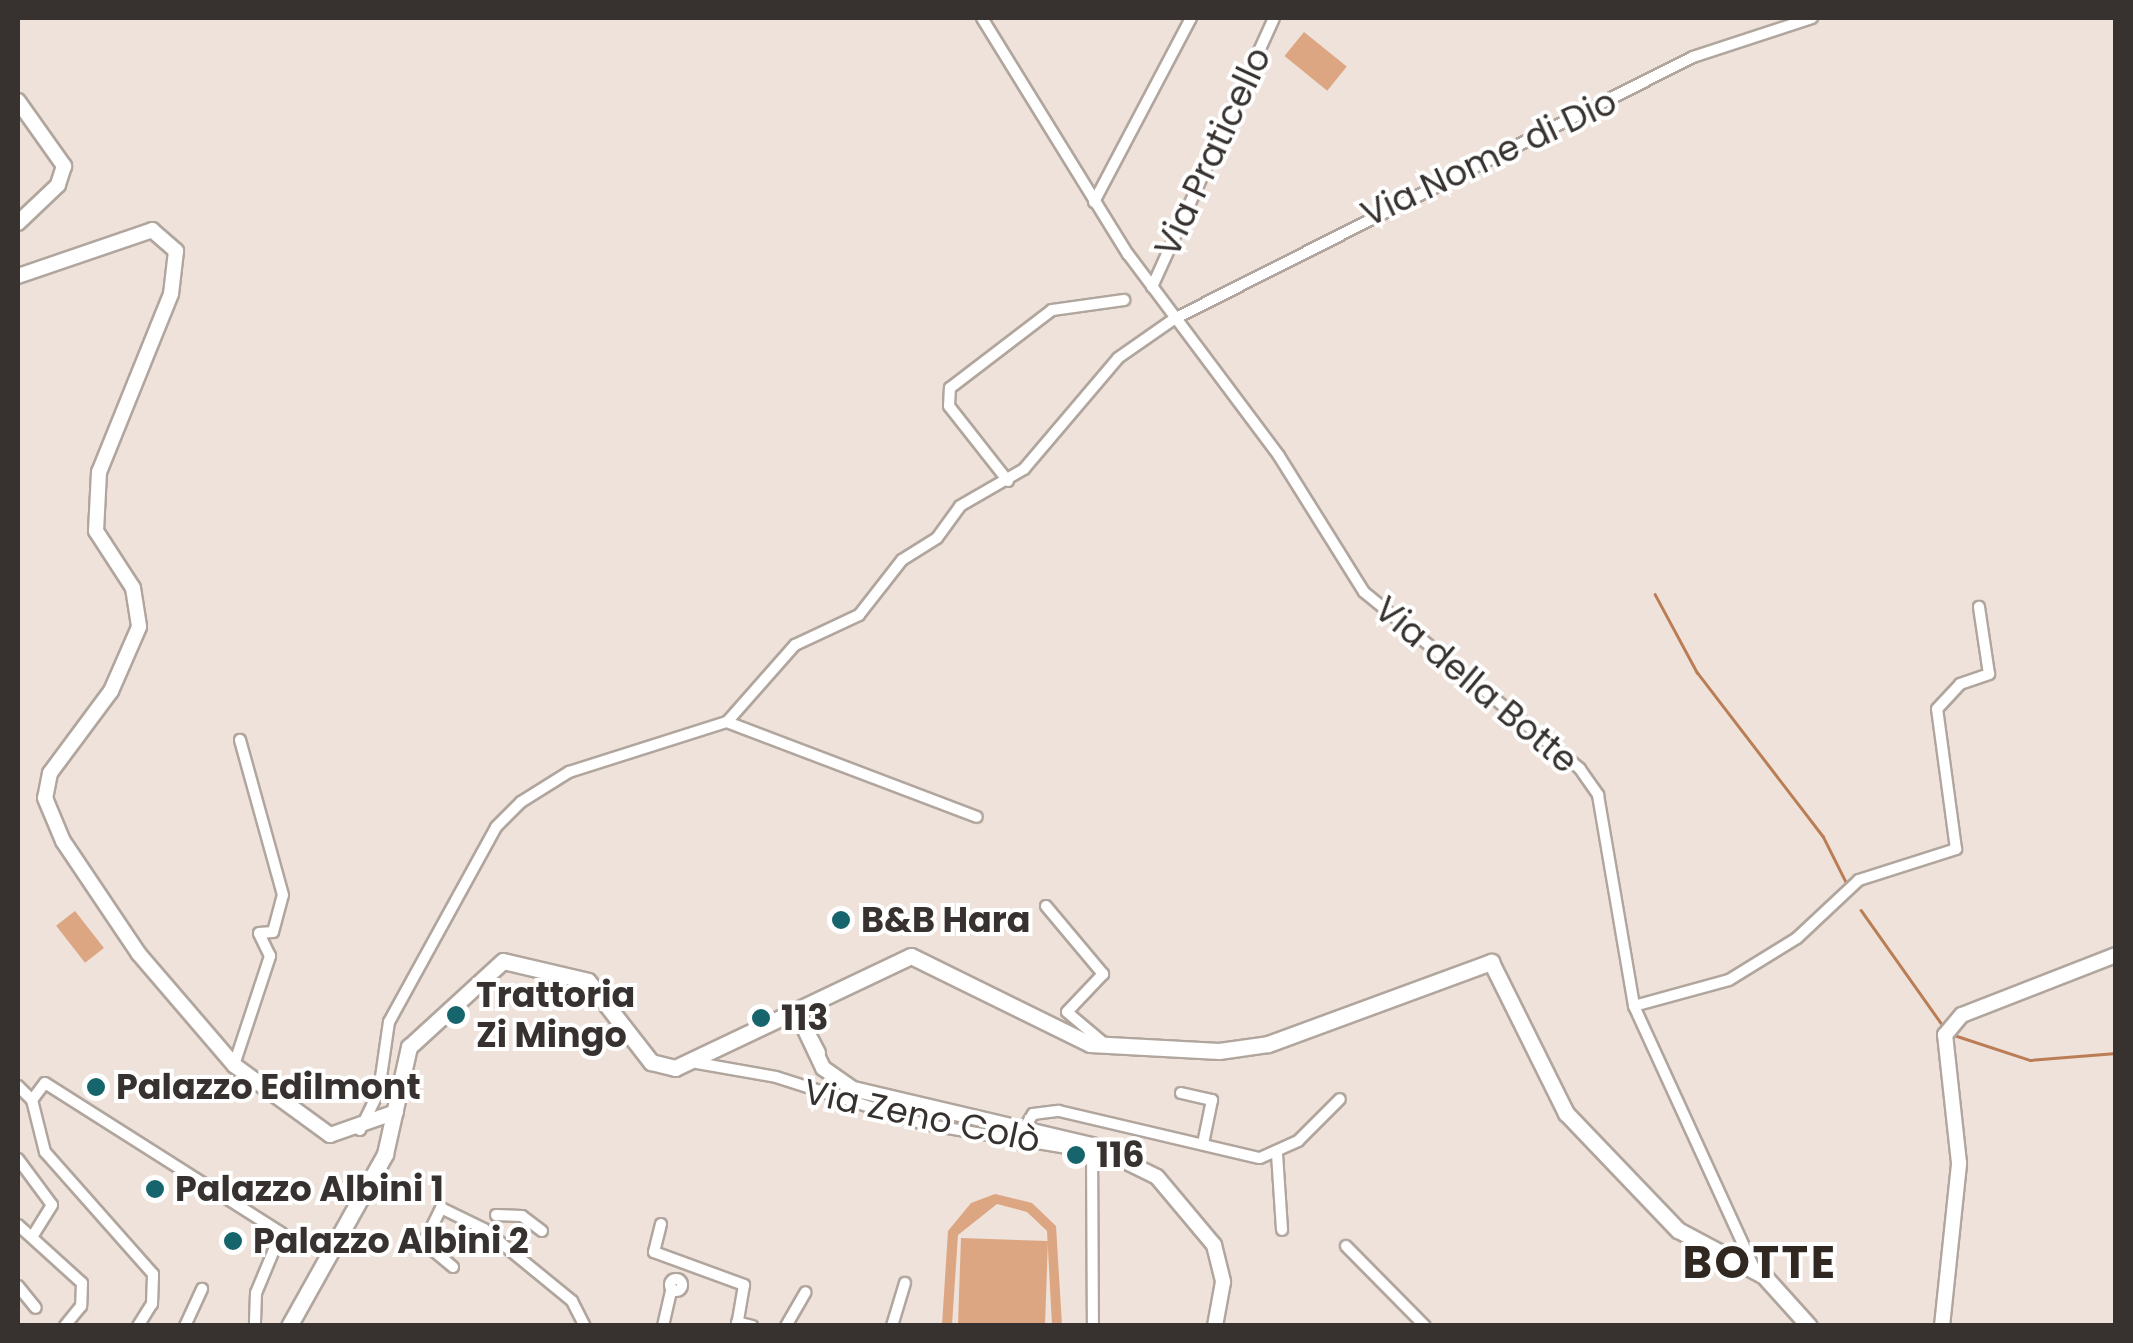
<!DOCTYPE html>
<meta charset="utf-8">
<style>
body{margin:0}
#map{position:relative;width:2133px;height:1343px;overflow:hidden;background:#eee2da;font-family:Poppins,sans-serif}
div>[style]{position:absolute}
.green>*{inset:0;background:#dda682;transform-origin:0 0}
.stream>*{height:2.5px;margin:-1.25px;padding:0 1.25px;transform-origin:1.25px;border-radius:1.25px;background:#ba7d55}
.roads{filter:drop-shadow(2px 0 #b1a69e) drop-shadow(-2px 0 #b1a69e) drop-shadow(0 2px #b1a69e) drop-shadow(0 -2px #b1a69e)}
.minor>*{height:10px;margin:-5px;padding:0 5px;transform-origin:5px;border-radius:5px;background:#fff}
.minor>.ring{margin:-5px;padding:0;box-sizing:content-box;background:none;border:10px solid #fff;border-radius:50%}
.secondary>*{height:14px;margin:-7px;padding:0 7px;transform-origin:7px;border-radius:7px;background:#fff}
.primary>*{height:15px;margin:-7.5px;padding:0 7.5px;transform-origin:7.5px;border-radius:7.5px;background:#fff}
.dots>*{width:28px;height:28px;translate:-50% -50%;box-sizing:border-box;border:5px solid #fff;border-radius:50%}
span{translate:-50% -50%;white-space:nowrap;text-align:center;line-height:1.15;-webkit-text-stroke:8px #fff;paint-order:stroke}
.street-label{font-size:35px;color:#37322f}
.poi-label{font-size:35px;color:#37322f;font-weight:700}
.left{translate:0 -50%;text-align:left}
.district-label{font-size:45px;color:#312822;font-weight:700;letter-spacing:2.5px}
.frame{position:absolute;inset:0;border:20px solid #37322f;pointer-events:none}
</style>
<div id="map">
<div class="green">
<div style="left:1304px;top:32px;width:55px;height:31px;rotate:39deg"></div>
<div style="left:75px;top:911px;width:47px;height:24px;rotate:52deg"></div>
<div style="clip-path:polygon(995px 1194px,1032px 1203px,1056px 1226px,1062px 1325px,1052px 1325px,1047px 1231px,1027px 1212px,997px 1204px,958px 1235px,952px 1325px,942px 1325px,948px 1231px,971px 1203px)"></div>
<div style="left:961px;top:1238px;width:87px;height:87px;rotate:2deg"></div>
</div>
<div class="stream">
<div style="left:1655px;top:594px;width:89px;rotate:61.7deg"></div>
<div style="left:1697px;top:672px;width:207px;rotate:52.5deg"></div>
<div style="left:1823px;top:836px;width:56px;rotate:63.4deg"></div>
<div style="left:1861px;top:910px;width:138px;rotate:54.7deg"></div>
<div style="left:1954px;top:1035px;width:80px;rotate:18.2deg"></div>
<div style="left:2030px;top:1060px;width:86px;rotate:-4.7deg"></div>
</div>
<div class="roads">
<div class="minor">
<div style="left:982px;top:18px;width:278px;rotate:58.3deg"></div>
<div style="left:1128px;top:254px;width:252px;rotate:53.2deg"></div>
<div style="left:1279px;top:456px;width:160px;rotate:58deg"></div>
<div style="left:1364px;top:592px;width:279px;rotate:39.3deg"></div>
<div style="left:1580px;top:769px;width:32px;rotate:55deg"></div>
<div style="left:1598px;top:795px;width:214px;rotate:80.3deg"></div>
<div style="left:1634px;top:1006px;width:290px;rotate:65.4deg"></div>
<div style="left:1094px;top:202px;width:208px;rotate:-62.2deg"></div>
<div style="left:1152px;top:287px;width:295px;rotate:-65.6deg"></div>
<div style="left:1008px;top:481px;width:95px;rotate:-128.2deg"></div>
<div style="left:949px;top:406px;width:18px;rotate:-87deg"></div>
<div style="left:950px;top:388px;width:128px;rotate:-37.4deg"></div>
<div style="left:1052px;top:310px;width:73px;rotate:-7.9deg"></div>
<div style="left:727px;top:722px;width:267px;rotate:20.8deg"></div>
<div style="left:1046px;top:906px;width:89px;rotate:50deg"></div>
<div style="left:1103px;top:974px;width:52px;rotate:133.5deg"></div>
<div style="left:1067px;top:1012px;width:50px;rotate:40.1deg"></div>
<div style="left:1634px;top:1006px;width:98px;rotate:-15.3deg"></div>
<div style="left:1729px;top:980px;width:80px;rotate:-31.7deg"></div>
<div style="left:1797px;top:938px;width:85px;rotate:-43.1deg"></div>
<div style="left:1859px;top:880px;width:102px;rotate:-17.7deg"></div>
<div style="left:1956px;top:849px;width:141px;rotate:-97.7deg"></div>
<div style="left:1937px;top:709px;width:34px;rotate:-47deg"></div>
<div style="left:1960px;top:684px;width:31px;rotate:-19deg"></div>
<div style="left:1989px;top:674px;width:68px;rotate:-98.5deg"></div>
<div style="left:697px;top:1063px;width:80px;rotate:10deg"></div>
<div style="left:776px;top:1077px;width:154px;rotate:17.7deg"></div>
<div style="left:923px;top:1124px;width:170px;rotate:9.5deg"></div>
<div style="left:234px;top:1065px;width:115px;rotate:-71.7deg"></div>
<div style="left:270px;top:956px;width:25px;rotate:-116deg"></div>
<div style="left:259px;top:933px;width:14px;rotate:-4deg"></div>
<div style="left:273px;top:932px;width:38px;rotate:-75deg"></div>
<div style="left:283px;top:895px;width:161px;rotate:-105.5deg"></div>
<div style="left:18px;top:1086px;width:20px;rotate:45deg"></div>
<div style="left:1181px;top:1093px;width:32px;rotate:13deg"></div>
<div style="left:1212px;top:1100px;width:45px;rotate:101.6deg"></div>
<div style="left:360px;top:1130px;width:43px;rotate:-64deg"></div>
<div style="left:379px;top:1091px;width:70px;rotate:-81.8deg"></div>
<div style="left:389px;top:1022px;width:222px;rotate:-61.2deg"></div>
<div style="left:496px;top:827px;width:35px;rotate:-45deg"></div>
<div style="left:521px;top:802px;width:57px;rotate:-32deg"></div>
<div style="left:569px;top:772px;width:166px;rotate:-17.6deg"></div>
<div style="left:727px;top:722px;width:103px;rotate:-48.6deg"></div>
<div style="left:795px;top:645px;width:71px;rotate:-25.1deg"></div>
<div style="left:859px;top:615px;width:70px;rotate:-52deg"></div>
<div style="left:902px;top:560px;width:41px;rotate:-32.2deg"></div>
<div style="left:937px;top:538px;width:39px;rotate:-54deg"></div>
<div style="left:960px;top:506px;width:74px;rotate:-30deg"></div>
<div style="left:1024px;top:469px;width:145px;rotate:-49.7deg"></div>
<div style="left:1118px;top:358px;width:68px;rotate:-34.9deg"></div>
<div style="left:1174px;top:319px;width:581px;rotate:-26.79deg"></div>
<div style="left:1693px;top:57px;width:125px;rotate:-18.1deg"></div>
<div style="left:1023px;top:1130px;width:19px;rotate:-58deg"></div>
<div style="left:1033px;top:1114px;width:26px;rotate:-7deg"></div>
<div style="left:1059px;top:1111px;width:206px;rotate:13.2deg"></div>
<div style="left:1260px;top:1158px;width:42px;rotate:-24.1deg"></div>
<div style="left:1298px;top:1141px;width:59px;rotate:-45deg"></div>
<div style="left:1092px;top:1146px;width:180px;rotate:89.7deg"></div>
<div style="left:1277px;top:1154px;width:76px;rotate:86.2deg"></div>
<div style="left:18px;top:1159px;width:57px;rotate:53.5deg"></div>
<div style="left:52px;top:1205px;width:36px;rotate:122deg"></div>
<div style="left:496px;top:1215px;width:26px;rotate:2deg"></div>
<div style="left:522px;top:1216px;width:25px;rotate:37deg"></div>
<div style="left:661px;top:1224px;width:29px;rotate:104deg"></div>
<div style="left:654px;top:1252px;width:96px;rotate:20.1deg"></div>
<div style="left:744px;top:1285px;width:42px;rotate:99.7deg"></div>
<div style="left:18px;top:1225px;width:86px;rotate:42.2deg"></div>
<div style="left:82px;top:1283px;width:23px;rotate:92deg"></div>
<div style="left:81px;top:1306px;width:26px;rotate:129deg"></div>
<div style="left:1346px;top:1246px;width:112px;rotate:45.4deg"></div>
<div style="left:453px;top:1267px;width:38px;rotate:-140deg"></div>
<div style="left:424px;top:1243px;width:39px;rotate:-64deg"></div>
<div style="left:441px;top:1208px;width:48px;rotate:26deg"></div>
<div style="left:484px;top:1229px;width:114px;rotate:39.3deg"></div>
<div style="left:572px;top:1301px;width:28px;rotate:63deg"></div>
<div class="ring" style="left:670px;top:1279px;width:2px;height:2px"></div>
<div style="left:18px;top:1286px;width:28px;rotate:51deg"></div>
<div style="left:737px;top:1322px;width:16px;rotate:15deg"></div>
<div style="left:138px;top:1326px;width:26px;rotate:-58deg"></div>
<div style="left:152px;top:1304px;width:30px;rotate:-88deg"></div>
<div style="left:153px;top:1274px;width:163px;rotate:-131.5deg"></div>
<div style="left:45px;top:1152px;width:54px;rotate:-104deg"></div>
<div style="left:32px;top:1100px;width:21px;rotate:-53deg"></div>
<div style="left:45px;top:1083px;width:280px;rotate:32.4deg"></div>
<div style="left:281px;top:1233px;width:65px;rotate:112.6deg"></div>
<div style="left:256px;top:1293px;width:33px;rotate:92deg"></div>
<div style="left:185px;top:1326px;width:41px;rotate:-65.3deg"></div>
<div style="left:663px;top:1326px;width:39px;rotate:-77deg"></div>
<div style="left:786px;top:1326px;width:39px;rotate:-60deg"></div>
<div style="left:892px;top:1326px;width:45px;rotate:-73.2deg"></div>
</div>
<div class="secondary">
<div style="left:18px;top:101px;width:80px;rotate:54.7deg"></div>
<div style="left:64px;top:166px;width:20px;rotate:108deg"></div>
<div style="left:58px;top:185px;width:55px;rotate:136.5deg"></div>
<div style="left:18px;top:276px;width:142px;rotate:-18.9deg"></div>
<div style="left:152px;top:230px;width:32px;rotate:41deg"></div>
<div style="left:176px;top:251px;width:43px;rotate:96.6deg"></div>
<div style="left:171px;top:294px;width:192px;rotate:112deg"></div>
<div style="left:99px;top:472px;width:59px;rotate:92.9deg"></div>
<div style="left:96px;top:531px;width:68px;rotate:57deg"></div>
<div style="left:133px;top:588px;width:39px;rotate:81deg"></div>
<div style="left:139px;top:627px;width:70px;rotate:113.6deg"></div>
<div style="left:111px;top:691px;width:102px;rotate:126.6deg"></div>
<div style="left:50px;top:773px;width:25px;rotate:101deg"></div>
<div style="left:45px;top:798px;width:47px;rotate:67.3deg"></div>
<div style="left:63px;top:841px;width:136px;rotate:56.1deg"></div>
<div style="left:139px;top:954px;width:146px;rotate:49.4deg"></div>
<div style="left:234px;top:1065px;width:119px;rotate:36.1deg"></div>
<div style="left:330px;top:1135px;width:70px;rotate:-19.2deg"></div>
<div style="left:798px;top:1015px;width:59px;rotate:64.7deg"></div>
<div style="left:823px;top:1068px;width:37px;rotate:35deg"></div>
<div style="left:853px;top:1089px;width:245px;rotate:13.2deg"></div>
<div style="left:1092px;top:1145px;width:72px;rotate:26.2deg"></div>
<div style="left:1157px;top:1177px;width:89px;rotate:50deg"></div>
<div style="left:1214px;top:1245px;width:38px;rotate:76deg"></div>
<div style="left:1223px;top:1282px;width:45px;rotate:100.3deg"></div>
<div style="left:798px;top:1015px;width:43px;rotate:62.2deg"></div>
<div style="left:1942px;top:1326px;width:164px;rotate:-84deg"></div>
<div style="left:1959px;top:1163px;width:129px;rotate:-96.2deg"></div>
<div style="left:1945px;top:1035px;width:26px;rotate:-50deg"></div>
<div style="left:1962px;top:1015px;width:165px;rotate:-21.3deg"></div>
</div>
<div class="primary">
<div style="left:289px;top:1326px;width:197px;rotate:-60.8deg"></div>
<div style="left:385px;top:1154px;width:110px;rotate:-77.4deg"></div>
<div style="left:409px;top:1047px;width:127px;rotate:-42.5deg"></div>
<div style="left:503px;top:961px;width:87px;rotate:13.2deg"></div>
<div style="left:588px;top:981px;width:103px;rotate:52.1deg"></div>
<div style="left:651px;top:1062px;width:25px;rotate:14deg"></div>
<div style="left:675px;top:1068px;width:261px;rotate:-25.4deg"></div>
<div style="left:911px;top:956px;width:199px;rotate:26.2deg"></div>
<div style="left:1090px;top:1044px;width:129px;rotate:3.1deg"></div>
<div style="left:1219px;top:1051px;width:49px;rotate:-8.1deg"></div>
<div style="left:1268px;top:1044px;width:238px;rotate:-20.2deg"></div>
<div style="left:1491px;top:962px;width:169px;rotate:63.6deg"></div>
<div style="left:1566px;top:1113px;width:162px;rotate:46.3deg"></div>
<div style="left:1678px;top:1230px;width:98px;rotate:28.1deg"></div>
<div style="left:1764px;top:1276px;width:67px;rotate:48deg"></div>
</div>
</div>
<div class="dots">
<div style="left:841px;top:920px;background:#17656c"></div>
<div style="left:456px;top:1015px;background:#17656c"></div>
<div style="left:761px;top:1018px;background:#17656c"></div>
<div style="left:96px;top:1087px;background:#17656c"></div>
<div style="left:1076px;top:1155px;background:#17656c"></div>
<div style="left:155px;top:1189px;background:#17656c"></div>
<div style="left:233px;top:1241px;background:#17656c"></div>
</div>
<div class="street-label">
<span style="left:1213px;top:152px;rotate:-65deg">Via Praticello</span>
<span style="left:1489px;top:158px;rotate:-25deg">Via Nome di Dio</span>
<span style="left:1476px;top:685px;rotate:40deg">Via della Botte</span>
<span style="left:922px;top:1116px;rotate:12deg">Via Zeno Colò</span>
</div>
<div class="poi-label">
<span class="left" style="left:861px;top:920px">B&amp;B Hara</span>
<span class="left" style="left:476px;top:1015px">Trattoria<br>Zi Mingo</span>
<span class="left" style="left:781px;top:1018px">113</span>
<span class="left" style="left:116px;top:1087px">Palazzo Edilmont</span>
<span class="left" style="left:1096px;top:1155px">116</span>
<span class="left" style="left:175px;top:1189px">Palazzo Albini 1</span>
<span class="left" style="left:253px;top:1241px">Palazzo Albini 2</span>
</div>
<div class="district-label">
<span style="left:1760px;top:1263px">BOTTE</span>
</div>
<div class="frame"></div>
</div>
